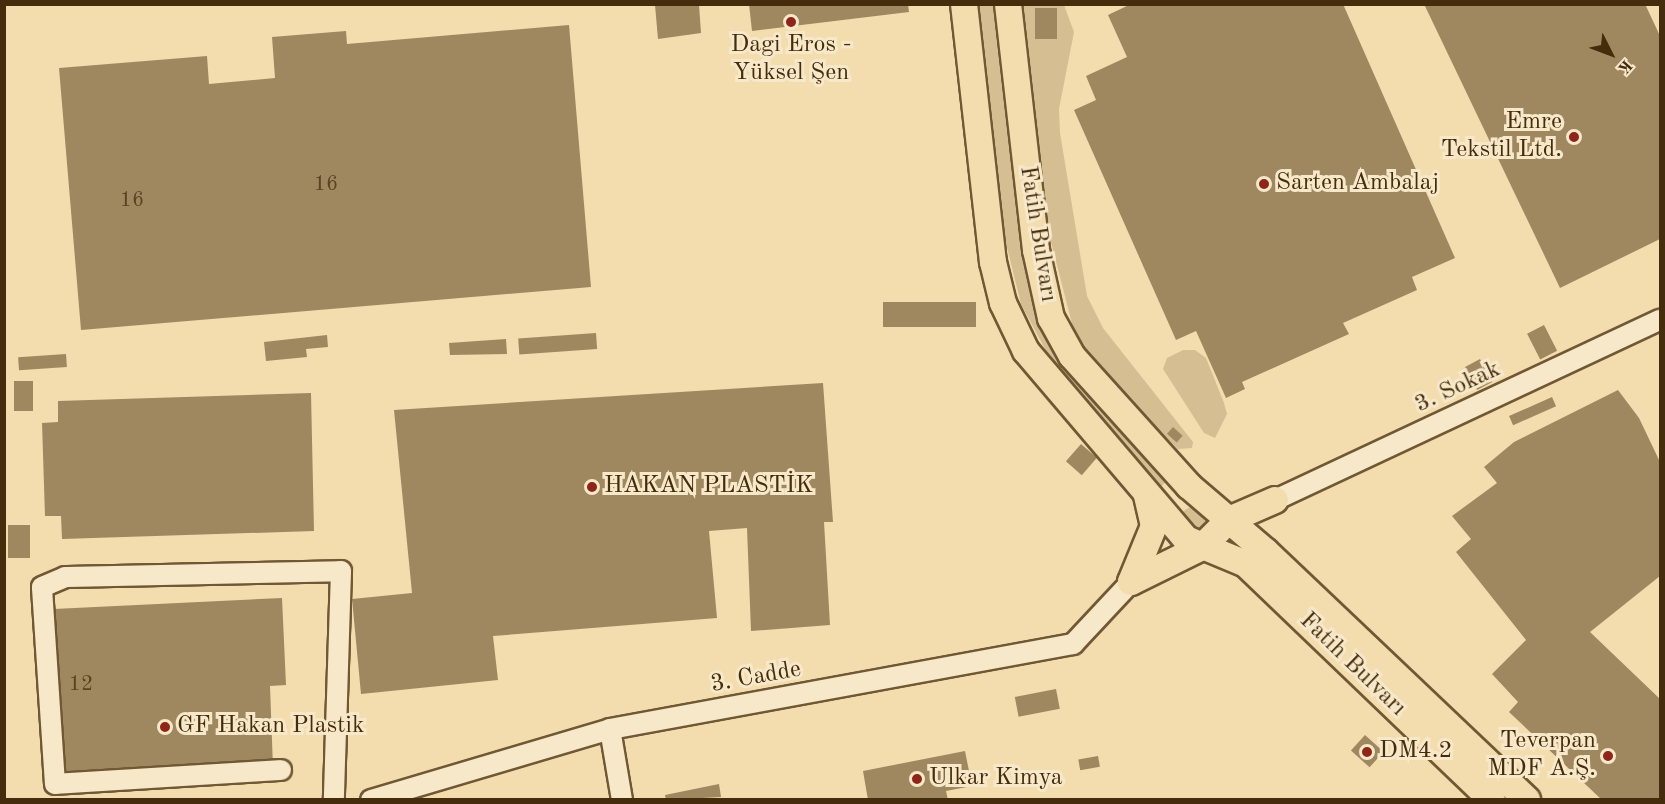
<!DOCTYPE html>
<meta charset="utf-8">
<style>
body{margin:0}
#map{position:relative;width:1665px;height:804px;overflow:hidden;background:#f3dcad;font-family:"Old Standard TT",serif}
div>[style]{position:absolute}
.green>*{inset:0;background:#d5be92}
.round{border-radius:50%}
.building>*{inset:0;background:#9f8860;transform-origin:0 0}
.roads{filter:drop-shadow(2px 0 #705834) drop-shadow(-2px 0 #705834) drop-shadow(0 2px #705834) drop-shadow(0 -2px #705834)}
.minor>*{height:20px;margin:-10px;padding:0 10px;transform-origin:10px;border-radius:10px;background:#f7e8ca}
.major>*{height:26px;margin:-13px;padding:0 13px;transform-origin:13px;border-radius:13px;background:#f3dcad}
.dots>*{width:16px;height:16px;translate:-50% -50%;box-sizing:border-box;border:3px solid #f7e8ca;border-radius:50%}
span{translate:-50% -50%;white-space:nowrap;text-align:center;line-height:1.15;-webkit-text-stroke:6px #f7e8ca;paint-order:stroke}
.number-label{font-size:21px;color:#5c4321}
.number-label span{-webkit-text-stroke-width:0}
.poi-label{font-size:24px;color:#452c0c}
.right{translate:-100% -50%;text-align:right}
.left{translate:0 -50%;text-align:left}
.street-label{font-size:24px;color:#452c0c}
.frame{position:absolute;inset:0;border:6px solid #452c0c;pointer-events:none}
.north{position:absolute;left:1581px;top:24px;width:60px;height:60px;-webkit-text-stroke:4px #f7e8ca;paint-order:stroke;rotate:132deg;font-size:16px;font-weight:700;line-height:24px;text-align:center;color:#452c0c}
.north::after{content:'';display:block;margin:auto;width:21px;height:27px;background:#452c0c;clip-path:polygon(50% 0,100% 100%,50% 72%,0 100%)}
</style>
<div id="map">
<div class="green">
<div style="clip-path:polygon(979px 5px,1000px 5px,1033px 280px,1172px 475px,1160px 488px,1051px 360px,1021px 304px,1004px 235px)"></div>
<div style="clip-path:polygon(1022px 5px,1064px 5px,1074px 32px,1059px 109px,1060px 133px,1087px 296px,1103px 328px,1193px 442px,1192px 448px,1178px 449px,1096px 368px,1076px 339px,1043px 211px)"></div>
<div style="clip-path:polygon(1183px 350px,1195px 350px,1206px 358px,1224px 403px,1227px 414px,1215px 438px,1204px 433px,1163px 369px,1167px 358px)"></div>
<div class="round" style="left:1181px;top:507px;width:24px;height:24px"></div>
</div>
<div class="building">
<div style="clip-path:polygon(749px 4px,908px 4px,909px 12px,752px 31px)"></div>
<div style="clip-path:polygon(1131px 4px,1343px 4px,1455px 258px,1412px 277px,1417px 290px,1343px 323px,1349px 334px,1242px 382px,1245px 389px,1226px 398px,1196px 331px,1176px 340px,1074px 110px,1096px 100px,1086px 76px,1127px 57px,1108px 15px)"></div>
<div style="clip-path:polygon(1424px 4px,1645px 4px,1660px 36px,1660px 239px,1560px 288px)"></div>
<div style="clip-path:polygon(655px 5px,699px 5px,701px 33px,658px 39px)"></div>
<div style="left:1035px;top:8px;width:22px;height:31px"></div>
<div style="clip-path:polygon(569px 25px,591px 287px,81px 330px,59px 68px,207px 56px,209px 84px,275px 78px,272px 37px,346px 31px,347px 44px)"></div>
<div style="left:976px;top:302px;width:25px;height:93px;rotate:90deg"></div>
<div style="left:1544px;top:325px;width:29px;height:19px;rotate:63deg"></div>
<div style="left:596px;top:333px;width:16px;height:78px;rotate:86deg"></div>
<div style="clip-path:polygon(327px 335px,328px 347px,306px 349px,307px 357px,266px 361px,264px 342px)"></div>
<div style="clip-path:polygon(506px 339px,507px 354px,450px 355px,449px 343px)"></div>
<div style="left:66px;top:354px;width:13px;height:48px;rotate:86deg"></div>
<div style="left:1480px;top:359px;width:26px;height:17px;rotate:62deg"></div>
<div style="left:14px;top:381px;width:19px;height:30px"></div>
<div style="clip-path:polygon(823px 383px,833px 522px,824px 522px,830px 625px,751px 631px,747px 528px,709px 531px,717px 618px,493px 636px,498px 680px,361px 694px,352px 599px,412px 593px,394px 410px)"></div>
<div style="clip-path:polygon(1618px 390px,1639px 418px,1660px 462px,1660px 576px,1590px 632px,1660px 699px,1660px 800px,1602px 800px,1509px 712px,1518px 702px,1492px 674px,1526px 640px,1456px 552px,1471px 539px,1452px 516px,1497px 483px,1484px 467px,1514px 442px)"></div>
<div style="clip-path:polygon(311px 393px,314px 531px,62px 539px,61px 516px,45px 516px,42px 423px,58px 422px,58px 401px)"></div>
<div style="left:1552px;top:397px;width:10px;height:47px;rotate:66deg"></div>
<div style="left:1173px;top:427px;width:13px;height:9px;rotate:42deg"></div>
<div style="left:1081px;top:444px;width:21px;height:23px;rotate:41deg"></div>
<div style="left:8px;top:525px;width:22px;height:33px"></div>
<div style="clip-path:polygon(282px 598px,286px 685px,270px 686px,273px 767px,61px 778px,54px 609px)"></div>
<div style="left:1056px;top:689px;width:20px;height:42px;rotate:79deg"></div>
<div style="left:1365px;top:735px;width:25px;height:21px;rotate:42deg"></div>
<div style="clip-path:polygon(965px 751px,972px 786px,946px 791px,948px 800px,868px 800px,863px 771px)"></div>
<div style="left:1098px;top:756px;width:11px;height:20px;rotate:80deg"></div>
<div style="clip-path:polygon(719px 784px,721px 797px,666px 800px,665px 795px)"></div>
</div>
<div class="roads">
<div class="minor">
<div style="left:1275px;top:500px;width:425px;rotate:-25.1deg"></div>
<div style="left:610px;top:729px;width:72px;rotate:80.4deg"></div>
<div style="left:281px;top:770px;width:226px;rotate:176.5deg"></div>
<div style="left:55px;top:784px;width:197px;rotate:-93.8deg"></div>
<div style="left:42px;top:587px;width:25px;rotate:-23deg"></div>
<div style="left:65px;top:577px;width:276px;rotate:-1.2deg"></div>
<div style="left:341px;top:571px;width:229px;rotate:91.8deg"></div>
<div style="left:371px;top:800px;width:249px;rotate:-16.5deg"></div>
<div style="left:610px;top:729px;width:471px;rotate:-10.4deg"></div>
<div style="left:1073px;top:644px;width:85px;rotate:-46.9deg"></div>
</div>
<div class="major">
<div style="left:964px;top:4px;width:260px;rotate:83.6deg"></div>
<div style="left:993px;top:262px;width:42px;rotate:76.3deg"></div>
<div style="left:1003px;top:303px;width:53px;rotate:64.4deg"></div>
<div style="left:1026px;top:351px;width:247px;rotate:49.6deg"></div>
<div style="left:1186px;top:539px;width:65px;rotate:22.6deg"></div>
<div style="left:1246px;top:564px;width:341px;rotate:43.8deg"></div>
<div style="left:1008px;top:4px;width:248px;rotate:83.5deg"></div>
<div style="left:1036px;top:250px;width:70px;rotate:77.6deg"></div>
<div style="left:1051px;top:318px;width:43px;rotate:61.1deg"></div>
<div style="left:1072px;top:356px;width:175px;rotate:48deg"></div>
<div style="left:1189px;top:486px;width:101px;rotate:40.6deg"></div>
<div style="left:1266px;top:552px;width:360px;rotate:43.5deg"></div>
<div style="left:1131px;top:582px;width:79px;rotate:-26.2deg"></div>
<div style="left:1202px;top:547px;width:38px;rotate:-45deg"></div>
<div style="left:1229px;top:520px;width:50px;rotate:-23.5deg"></div>
<div style="left:1131px;top:582px;width:61px;rotate:-67.7deg"></div>
<div style="left:1154px;top:526px;width:32px;rotate:-103deg"></div>
</div>
</div>
<div class="dots">
<div style="left:791px;top:22px;background:#8f2418"></div>
<div style="left:1574px;top:137px;background:#8f2418"></div>
<div style="left:1264px;top:184px;background:#8f2418"></div>
<div style="left:592px;top:487px;background:#8f2418"></div>
<div style="left:165px;top:727px;background:#8f2418"></div>
<div style="left:1367px;top:752px;background:#8f2418"></div>
<div style="left:1608px;top:756px;background:#8f2418"></div>
<div style="left:917px;top:779px;background:#8f2418"></div>
</div>
<div class="number-label">
<span style="left:326px;top:185px">16</span>
<span style="left:132px;top:201px">16</span>
<span style="left:81px;top:685px">12</span>
</div>
<div class="poi-label">
<span style="left:791px;top:60px">Dagi Eros -<br>Yüksel Şen</span>
<span class="right" style="left:1562px;top:137px">Emre<br>Tekstil Ltd.</span>
<span class="left" style="left:1276px;top:184px">Sarten Ambalaj</span>
<span class="left" style="left:604px;top:487px">HAKAN PLASTİK</span>
<span class="left" style="left:177px;top:727px">GF Hakan Plastik</span>
<span class="right" style="left:1596px;top:756px">Teverpan<br>MDF A.Ş.</span>
<span class="left" style="left:1379px;top:752px">DM4.2</span>
<span class="left" style="left:929px;top:779px">Ulkar Kimya</span>
</div>
<div class="street-label">
<span style="left:1037px;top:234px;rotate:81deg">Fatih Bulvarı</span>
<span style="left:1458px;top:388px;rotate:-25deg">3. Sokak</span>
<span style="left:1352px;top:665px;rotate:44deg">Fatih Bulvarı</span>
<span style="left:756px;top:678px;rotate:-10deg">3. Cadde</span>
</div>
<div class="frame"></div>
<div class="north">K</div>
</div>
